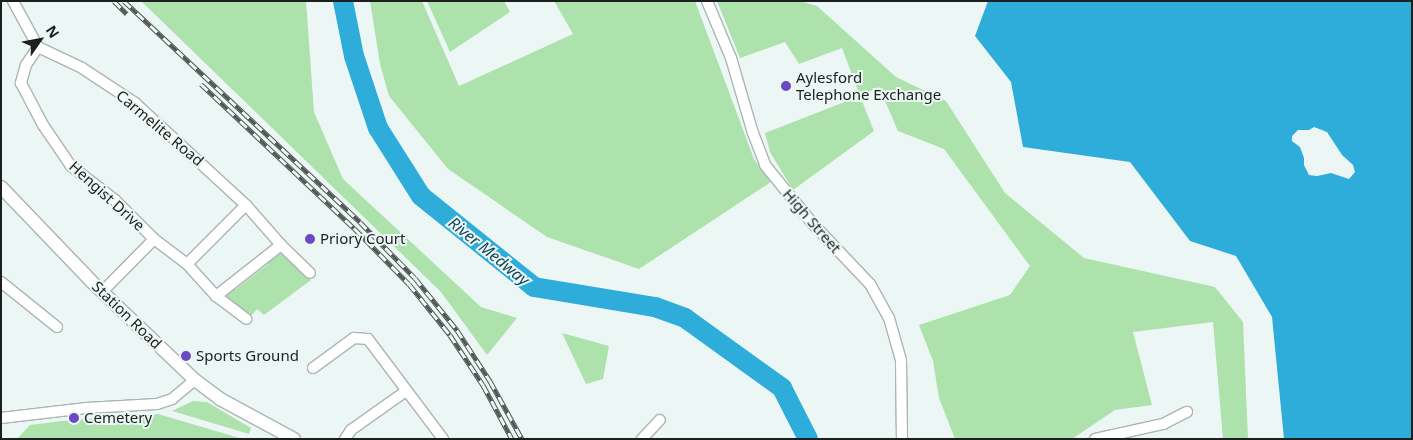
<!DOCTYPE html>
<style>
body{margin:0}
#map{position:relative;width:1413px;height:440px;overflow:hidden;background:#ecf7f5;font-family:"Noto Sans",sans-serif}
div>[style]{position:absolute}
.green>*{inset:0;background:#ade2ac}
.water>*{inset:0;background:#2eaddb}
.river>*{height:20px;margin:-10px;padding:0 10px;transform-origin:10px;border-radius:10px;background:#2eaddb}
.roads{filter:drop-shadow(1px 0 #abb5b4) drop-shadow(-1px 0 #abb5b4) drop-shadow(0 1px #abb5b4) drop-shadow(0 -1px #abb5b4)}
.minor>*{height:10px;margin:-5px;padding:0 5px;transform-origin:5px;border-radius:5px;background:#fff}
.tertiary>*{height:12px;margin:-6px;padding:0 6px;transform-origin:6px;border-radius:6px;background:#fff}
.rail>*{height:5px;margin-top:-2.5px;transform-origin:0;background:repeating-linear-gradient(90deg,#ecf7f5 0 9px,#505654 0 18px);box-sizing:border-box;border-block:1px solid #505654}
.dots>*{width:14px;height:14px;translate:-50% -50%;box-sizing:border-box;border:2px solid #ecf7f5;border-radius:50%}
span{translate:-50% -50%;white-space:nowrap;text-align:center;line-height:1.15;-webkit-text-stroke:4px #ecf7f5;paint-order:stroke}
.poi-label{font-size:15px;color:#1b1f1e}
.left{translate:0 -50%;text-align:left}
.street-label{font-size:15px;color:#1b1f1e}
.water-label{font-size:16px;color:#15475b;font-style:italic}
.frame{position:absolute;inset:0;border:2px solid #1b1f1e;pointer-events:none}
.north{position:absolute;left:15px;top:15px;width:50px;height:50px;-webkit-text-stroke:4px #ecf7f5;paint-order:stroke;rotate:57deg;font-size:14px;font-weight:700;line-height:20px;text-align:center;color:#1b1f1e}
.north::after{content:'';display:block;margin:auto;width:18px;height:22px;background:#1b1f1e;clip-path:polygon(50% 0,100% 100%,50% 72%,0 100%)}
</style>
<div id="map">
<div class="green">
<div style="clip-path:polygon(141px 1px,306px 1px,314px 112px,343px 179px,481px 307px,517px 318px,487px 355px,441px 292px)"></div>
<div style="clip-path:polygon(370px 1px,422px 1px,459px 86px,573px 34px,554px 1px,695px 1px,754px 159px,771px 182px,639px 269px,547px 237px,448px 169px,389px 96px,380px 64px)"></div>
<div style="clip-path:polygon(427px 1px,504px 1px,510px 12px,450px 52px)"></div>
<div style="clip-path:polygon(717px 1px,799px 1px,817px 6px,896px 77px,946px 101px,1005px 193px,1084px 258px,1215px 287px,1243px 322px,1248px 439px,1223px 439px,1213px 322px,1133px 332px,1152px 405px,1115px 410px,1072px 439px,955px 439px,939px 398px,933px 361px,919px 325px,1010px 295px,1030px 266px,944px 149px,898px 131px,879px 87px,860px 96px,874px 131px,793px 190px,770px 152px,765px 133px,860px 96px,842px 48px,799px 64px,785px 42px,740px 58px)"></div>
<div style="clip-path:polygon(282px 253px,288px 256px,311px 280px,264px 315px,257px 309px,252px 315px,229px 301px,226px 294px,231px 289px,236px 289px,268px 264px,269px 259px)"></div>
<div style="clip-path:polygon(562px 333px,609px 346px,603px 379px,586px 384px)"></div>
<div style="clip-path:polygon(193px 401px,207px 402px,251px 428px,249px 434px,172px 411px)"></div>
<div style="clip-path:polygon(158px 414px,243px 439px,17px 439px,30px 425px,62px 421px)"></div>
</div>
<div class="water">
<div style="clip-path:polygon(evenodd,988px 1px,1412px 1px,1412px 439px,1284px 439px,1272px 317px,1236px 256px,1190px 241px,1130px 162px,1023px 147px,1011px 82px,975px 36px,988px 1px,1314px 127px,1327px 132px,1342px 155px,1353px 165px,1355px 172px,1349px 179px,1331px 173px,1317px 176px,1309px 175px,1304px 165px,1304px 158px,1300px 147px,1292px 141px,1292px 136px,1298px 130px,1309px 130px,1314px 127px)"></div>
</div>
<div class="river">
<div style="left:343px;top:1px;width:56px;rotate:78.7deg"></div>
<div style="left:354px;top:56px;width:76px;rotate:71.6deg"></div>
<div style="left:378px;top:128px;width:80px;rotate:57.7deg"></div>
<div style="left:421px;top:196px;width:145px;rotate:38.8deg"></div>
<div style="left:534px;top:287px;width:123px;rotate:9.4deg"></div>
<div style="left:655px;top:307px;width:32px;rotate:20deg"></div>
<div style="left:685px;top:318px;width:120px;rotate:35.8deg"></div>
<div style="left:782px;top:388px;width:57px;rotate:63deg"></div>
</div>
<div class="roads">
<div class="minor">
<div style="left:13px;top:1px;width:52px;rotate:61.5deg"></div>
<div style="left:38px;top:47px;width:49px;rotate:25.5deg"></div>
<div style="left:82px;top:68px;width:64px;rotate:33.4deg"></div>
<div style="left:135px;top:103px;width:151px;rotate:42.6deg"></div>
<div style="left:246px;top:205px;width:53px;rotate:48.8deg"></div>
<div style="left:281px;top:245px;width:83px;rotate:141.9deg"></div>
<div style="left:707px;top:1px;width:62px;rotate:67.2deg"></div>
<div style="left:731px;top:58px;width:78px;rotate:73.7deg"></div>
<div style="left:753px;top:133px;width:34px;rotate:69deg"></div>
<div style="left:765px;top:165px;width:76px;rotate:50.9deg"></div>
<div style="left:813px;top:224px;width:83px;rotate:46.5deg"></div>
<div style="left:870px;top:284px;width:39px;rotate:61deg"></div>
<div style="left:889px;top:318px;width:44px;rotate:74.1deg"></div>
<div style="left:901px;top:360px;width:79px;rotate:89.3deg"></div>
<div style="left:38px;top:47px;width:22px;rotate:124deg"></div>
<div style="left:26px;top:65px;width:19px;rotate:106deg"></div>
<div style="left:21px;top:83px;width:47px;rotate:62.4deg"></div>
<div style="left:43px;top:125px;width:50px;rotate:55.7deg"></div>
<div style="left:71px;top:166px;width:56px;rotate:37.7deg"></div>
<div style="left:115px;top:200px;width:55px;rotate:45deg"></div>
<div style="left:154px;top:239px;width:41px;rotate:37.1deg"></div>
<div style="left:187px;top:264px;width:43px;rotate:47.8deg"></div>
<div style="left:216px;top:296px;width:38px;rotate:37deg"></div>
<div style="left:281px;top:245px;width:40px;rotate:44deg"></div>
<div style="left:187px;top:264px;width:83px;rotate:-45deg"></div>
<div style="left:1px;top:282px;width:72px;rotate:38.8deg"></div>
<div style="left:102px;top:292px;width:74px;rotate:-45.5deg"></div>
<div style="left:313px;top:368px;width:51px;rotate:-36.2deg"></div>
<div style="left:354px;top:338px;width:14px;rotate:4deg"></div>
<div style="left:368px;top:339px;width:125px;rotate:53.1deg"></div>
<div style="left:1px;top:418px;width:86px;rotate:-6.7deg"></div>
<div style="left:86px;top:408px;width:71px;rotate:-3.2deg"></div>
<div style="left:157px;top:404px;width:16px;rotate:-18deg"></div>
<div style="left:172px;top:399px;width:30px;rotate:-40deg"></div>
<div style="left:345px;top:439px;width:11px;rotate:-56deg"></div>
<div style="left:351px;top:430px;width:67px;rotate:-35.3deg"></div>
<div style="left:642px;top:439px;width:26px;rotate:-47deg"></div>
<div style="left:1095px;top:439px;width:70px;rotate:-12.4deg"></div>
<div style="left:1163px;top:424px;width:27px;rotate:-27deg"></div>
</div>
<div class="tertiary">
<div style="left:1px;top:187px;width:133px;rotate:46.2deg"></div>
<div style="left:93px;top:283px;width:141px;rotate:43.6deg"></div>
<div style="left:195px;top:380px;width:31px;rotate:37deg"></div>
<div style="left:220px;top:399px;width:84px;rotate:28.4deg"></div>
</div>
</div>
<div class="rail">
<div style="left:114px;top:1px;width:18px;rotate:45deg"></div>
<div style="left:124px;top:1px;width:323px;rotate:43.1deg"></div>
<div style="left:360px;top:222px;width:78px;rotate:45.5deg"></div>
<div style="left:415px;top:278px;width:67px;rotate:51.1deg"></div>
<div style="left:457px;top:330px;width:61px;rotate:57.1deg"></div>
<div style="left:490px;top:381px;width:66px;rotate:61.1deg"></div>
<div style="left:201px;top:84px;width:210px;rotate:43.3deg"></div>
<div style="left:354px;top:228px;width:78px;rotate:45.5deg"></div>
<div style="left:409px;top:284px;width:65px;rotate:51.2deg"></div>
<div style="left:450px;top:335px;width:60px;rotate:56.6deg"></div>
<div style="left:483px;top:385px;width:61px;rotate:61.8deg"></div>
</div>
<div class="dots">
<div style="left:786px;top:86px;background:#6a4ac3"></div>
<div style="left:310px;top:239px;background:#6a4ac3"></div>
<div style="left:186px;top:356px;background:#6a4ac3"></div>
<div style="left:74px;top:418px;background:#6a4ac3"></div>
</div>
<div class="poi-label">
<span class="left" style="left:796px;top:86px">Aylesford<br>Telephone Exchange</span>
<span class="left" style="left:320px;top:239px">Priory Court</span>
<span class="left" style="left:196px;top:356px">Sports Ground</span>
<span class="left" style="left:84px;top:418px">Cemetery</span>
</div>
<div class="street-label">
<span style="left:160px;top:128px;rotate:40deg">Carmelite Road</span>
<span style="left:107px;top:196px;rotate:42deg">Hengist Drive</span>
<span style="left:812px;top:221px;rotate:49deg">High Street</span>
<span style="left:127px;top:315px;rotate:44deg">Station Road</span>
</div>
<div class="water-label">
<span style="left:489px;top:251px;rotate:39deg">River Medway</span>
</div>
<div class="frame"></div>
<div class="north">N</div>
</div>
